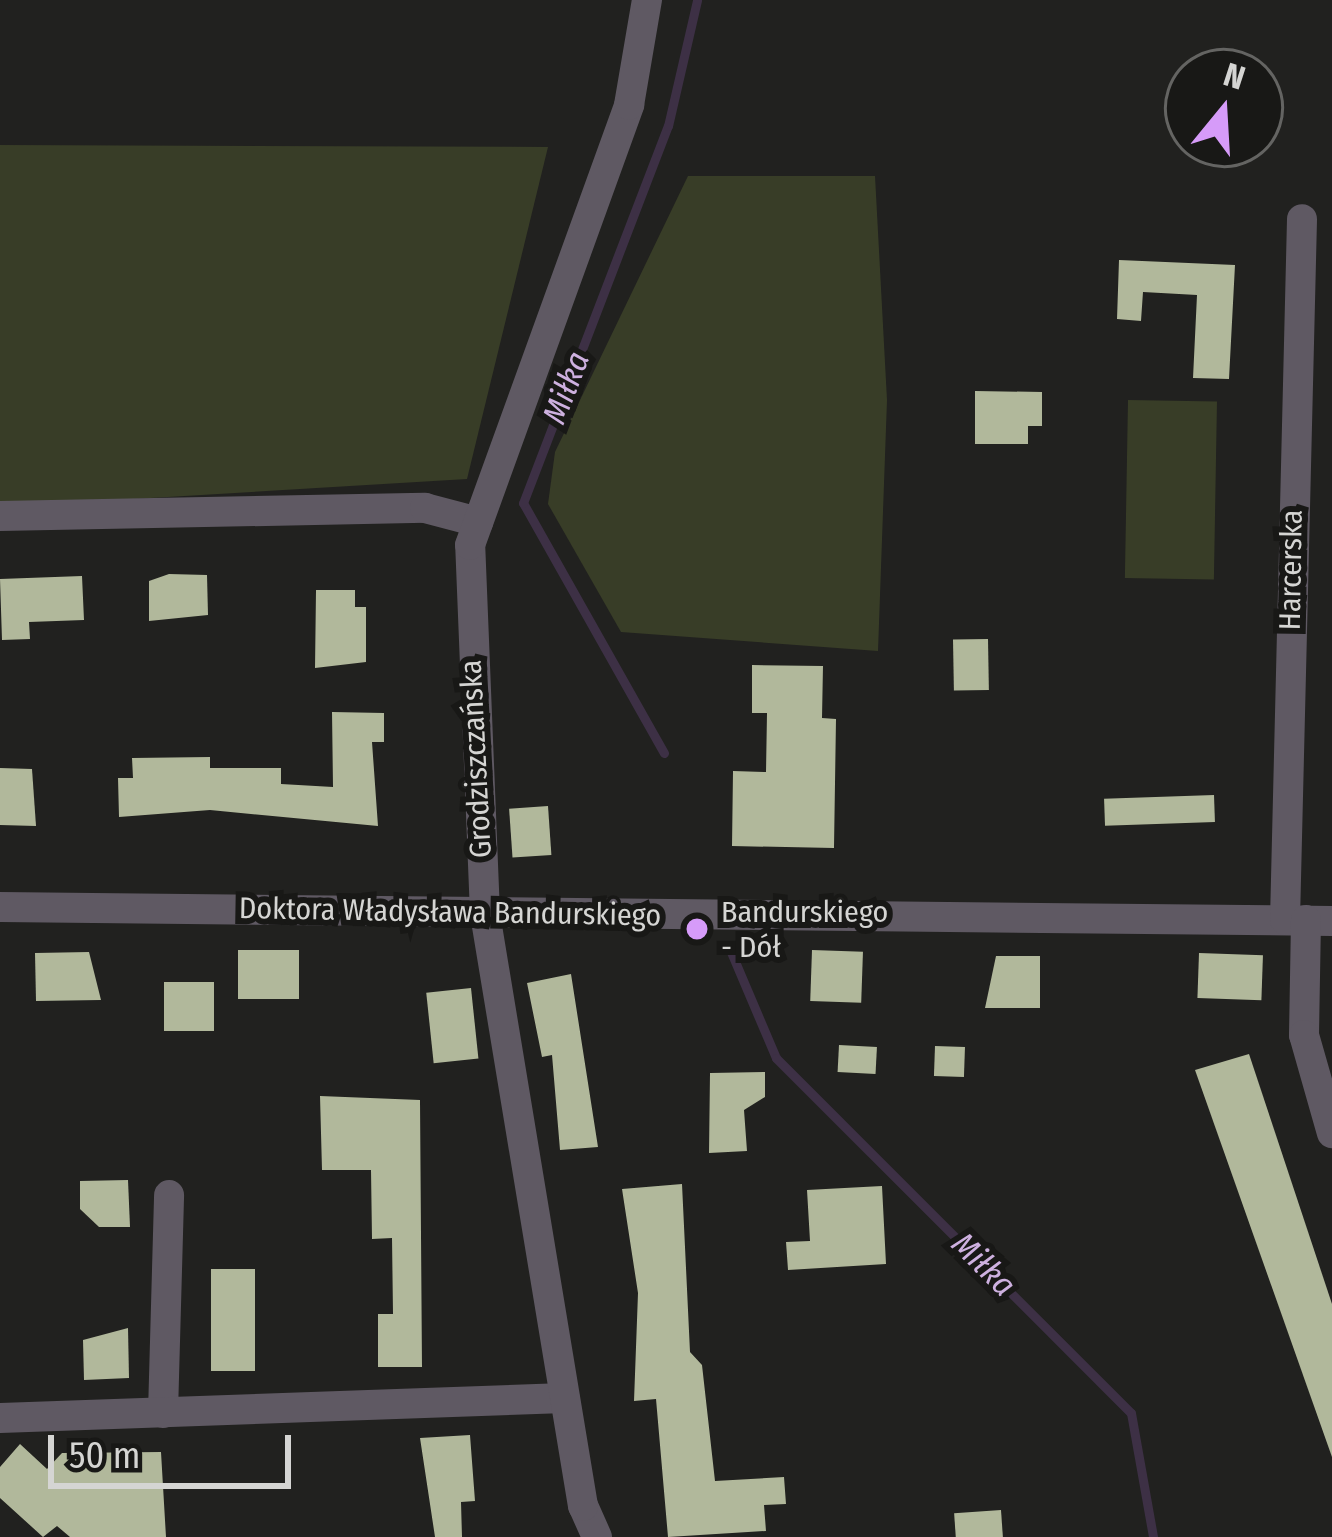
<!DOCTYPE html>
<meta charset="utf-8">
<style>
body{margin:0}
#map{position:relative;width:1332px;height:1537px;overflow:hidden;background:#21211f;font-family:"Fira Sans Condensed",sans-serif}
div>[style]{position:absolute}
.green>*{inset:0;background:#383d27;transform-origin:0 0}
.stream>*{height:9px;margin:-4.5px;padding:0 4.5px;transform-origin:4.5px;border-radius:4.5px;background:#3d3045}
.building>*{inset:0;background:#b1b89b;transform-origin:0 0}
.minor>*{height:30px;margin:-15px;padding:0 15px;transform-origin:15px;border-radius:15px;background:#5f5963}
.dots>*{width:33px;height:33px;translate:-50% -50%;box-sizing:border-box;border:6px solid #181816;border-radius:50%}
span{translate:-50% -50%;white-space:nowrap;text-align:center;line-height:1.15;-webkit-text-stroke:12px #181816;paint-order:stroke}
.street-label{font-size:30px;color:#d5d5d3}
.poi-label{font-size:30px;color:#d5d5d3}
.left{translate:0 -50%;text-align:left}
.water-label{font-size:33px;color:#ceb1e0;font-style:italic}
.north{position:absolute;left:1164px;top:48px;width:120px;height:120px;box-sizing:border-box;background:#181816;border:3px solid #646462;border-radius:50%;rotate:18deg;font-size:33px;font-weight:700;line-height:48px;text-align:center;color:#d5d5d3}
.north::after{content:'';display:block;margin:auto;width:42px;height:54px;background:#d69bf9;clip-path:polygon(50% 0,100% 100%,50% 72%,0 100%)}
.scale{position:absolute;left:48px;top:1435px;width:243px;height:54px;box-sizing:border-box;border:6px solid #d5d5d3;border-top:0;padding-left:15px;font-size:36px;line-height:42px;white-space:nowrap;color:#d5d5d3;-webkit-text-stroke:9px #181816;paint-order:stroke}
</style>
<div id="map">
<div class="green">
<div style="clip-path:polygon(0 145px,548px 147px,467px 479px,0 507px)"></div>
<div style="clip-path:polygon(688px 176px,875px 176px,887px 400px,878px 651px,621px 632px,548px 504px,555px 452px)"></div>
<div style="left:1128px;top:400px;width:89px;height:178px;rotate:1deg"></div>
</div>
<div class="stream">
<div style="left:664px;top:753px;width:287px;rotate:-119.4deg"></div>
<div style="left:523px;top:503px;width:404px;rotate:-69deg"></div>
<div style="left:668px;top:126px;width:129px;rotate:-77deg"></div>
<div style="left:731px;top:952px;width:115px;rotate:67deg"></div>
<div style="left:776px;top:1058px;width:502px;rotate:45deg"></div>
<div style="left:1131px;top:1413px;width:126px;rotate:79.9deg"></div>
</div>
<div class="building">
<div style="clip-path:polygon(1119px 260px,1235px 265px,1229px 379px,1193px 378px,1197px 295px,1143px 292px,1141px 321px,1117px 319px)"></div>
<div style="clip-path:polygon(975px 391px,1042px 392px,1042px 426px,1028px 426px,1028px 444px,975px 444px)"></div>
<div style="clip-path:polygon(169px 574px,207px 575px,208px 615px,149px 621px,149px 581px)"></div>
<div style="clip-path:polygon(82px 576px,84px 620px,29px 622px,30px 639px,2px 640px,0 579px)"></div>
<div style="clip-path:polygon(316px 590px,355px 590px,355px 607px,366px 607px,366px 662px,315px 668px)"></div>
<div style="left:988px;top:639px;width:51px;height:35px;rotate:89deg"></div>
<div style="clip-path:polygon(752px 665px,823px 666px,822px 718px,836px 719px,834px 848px,732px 846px,733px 771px,766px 772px,767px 713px,752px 713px)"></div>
<div style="clip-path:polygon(332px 712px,384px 713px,384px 742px,372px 742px,378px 826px,210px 810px,119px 817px,118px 778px,133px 778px,132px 758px,210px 757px,210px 768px,281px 768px,281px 784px,333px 787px)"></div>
<div style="clip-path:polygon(0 768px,32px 769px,36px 826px,0 825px)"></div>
<div style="left:1214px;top:795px;width:27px;height:110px;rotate:88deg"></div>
<div style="left:548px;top:806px;width:49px;height:39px;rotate:86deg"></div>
<div style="left:238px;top:950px;width:61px;height:49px"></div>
<div style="left:812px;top:950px;width:51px;height:51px;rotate:2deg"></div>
<div style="clip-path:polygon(89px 952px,101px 1000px,36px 1001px,35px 953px)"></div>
<div style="left:1199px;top:953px;width:64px;height:45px;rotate:2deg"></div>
<div style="clip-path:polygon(996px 956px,1040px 956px,1040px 1008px,985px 1008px)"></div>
<div style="clip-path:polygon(571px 974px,598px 1147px,560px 1150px,552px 1055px,542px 1057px,527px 983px)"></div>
<div style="left:164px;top:982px;width:50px;height:49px"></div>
<div style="left:471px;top:988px;width:71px;height:45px;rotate:84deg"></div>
<div style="left:839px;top:1045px;width:38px;height:27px;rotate:3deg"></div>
<div style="left:935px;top:1046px;width:30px;height:30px;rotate:2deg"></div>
<div style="clip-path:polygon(1249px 1054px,1332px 1304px,1332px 1457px,1195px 1070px)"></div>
<div style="clip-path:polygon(765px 1072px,765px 1097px,744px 1110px,747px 1151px,709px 1153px,710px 1073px)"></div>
<div style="clip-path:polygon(320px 1096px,420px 1100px,422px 1367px,378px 1367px,378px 1314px,393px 1314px,392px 1238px,372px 1239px,371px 1170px,322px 1170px)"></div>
<div style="clip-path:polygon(128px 1180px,130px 1227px,99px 1227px,80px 1209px,80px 1181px)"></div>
<div style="clip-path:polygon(682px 1184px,690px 1352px,702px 1365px,715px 1481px,784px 1477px,786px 1504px,764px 1505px,766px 1531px,668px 1537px,656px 1399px,634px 1401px,638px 1293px,622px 1189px)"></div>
<div style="clip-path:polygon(882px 1186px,886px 1264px,788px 1270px,786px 1242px,810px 1241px,807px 1190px)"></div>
<div style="left:211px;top:1269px;width:44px;height:102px"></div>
<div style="clip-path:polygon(128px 1328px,129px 1378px,84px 1380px,83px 1340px)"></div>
<div style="clip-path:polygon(470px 1435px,475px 1501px,461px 1502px,462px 1537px,435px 1537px,420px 1438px)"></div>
<div style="clip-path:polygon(20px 1444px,47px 1469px,62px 1453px,161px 1452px,166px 1537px,70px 1537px,57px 1526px,43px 1537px,0 1498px,0 1467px)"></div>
<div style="left:1001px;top:1510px;width:27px;height:47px;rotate:86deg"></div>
</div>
<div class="minor">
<div style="left:0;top:516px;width:425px;rotate:-1.1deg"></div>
<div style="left:425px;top:508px;width:55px;rotate:14.8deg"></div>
<div style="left:0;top:907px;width:1332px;rotate:0.6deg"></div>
<div style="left:1285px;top:920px;width:701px;rotate:-88.61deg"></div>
<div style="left:1306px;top:920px;width:115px;rotate:91deg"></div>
<div style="left:1304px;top:1035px;width:102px;rotate:74.1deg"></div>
<div style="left:163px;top:1413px;width:218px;rotate:-88.4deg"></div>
<div style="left:0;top:1418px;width:565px;rotate:-2.03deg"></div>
<div style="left:597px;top:1537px;width:34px;rotate:-114deg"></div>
<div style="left:583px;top:1506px;width:600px;rotate:-99.4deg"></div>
<div style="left:485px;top:914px;width:369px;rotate:-92.3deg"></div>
<div style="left:470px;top:545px;width:468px;rotate:-70.1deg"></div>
<div style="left:629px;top:105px;width:107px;rotate:-80.3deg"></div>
</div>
<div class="dots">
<div style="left:697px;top:929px;background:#d69bf9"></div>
</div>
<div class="street-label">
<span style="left:1291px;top:570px;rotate:-89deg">Harcerska</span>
<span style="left:476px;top:759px;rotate:-93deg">Grodziszczańska</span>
<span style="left:450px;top:912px;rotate:1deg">Doktora Władysława Bandurskiego</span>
</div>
<div class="poi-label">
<span class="left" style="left:721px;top:929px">Bandurskiego<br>- Dół</span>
</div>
<div class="water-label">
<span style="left:567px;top:388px;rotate:-69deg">Miłka</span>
<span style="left:983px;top:1265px;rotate:45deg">Miłka</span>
</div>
<div class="north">N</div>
<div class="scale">50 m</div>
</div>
